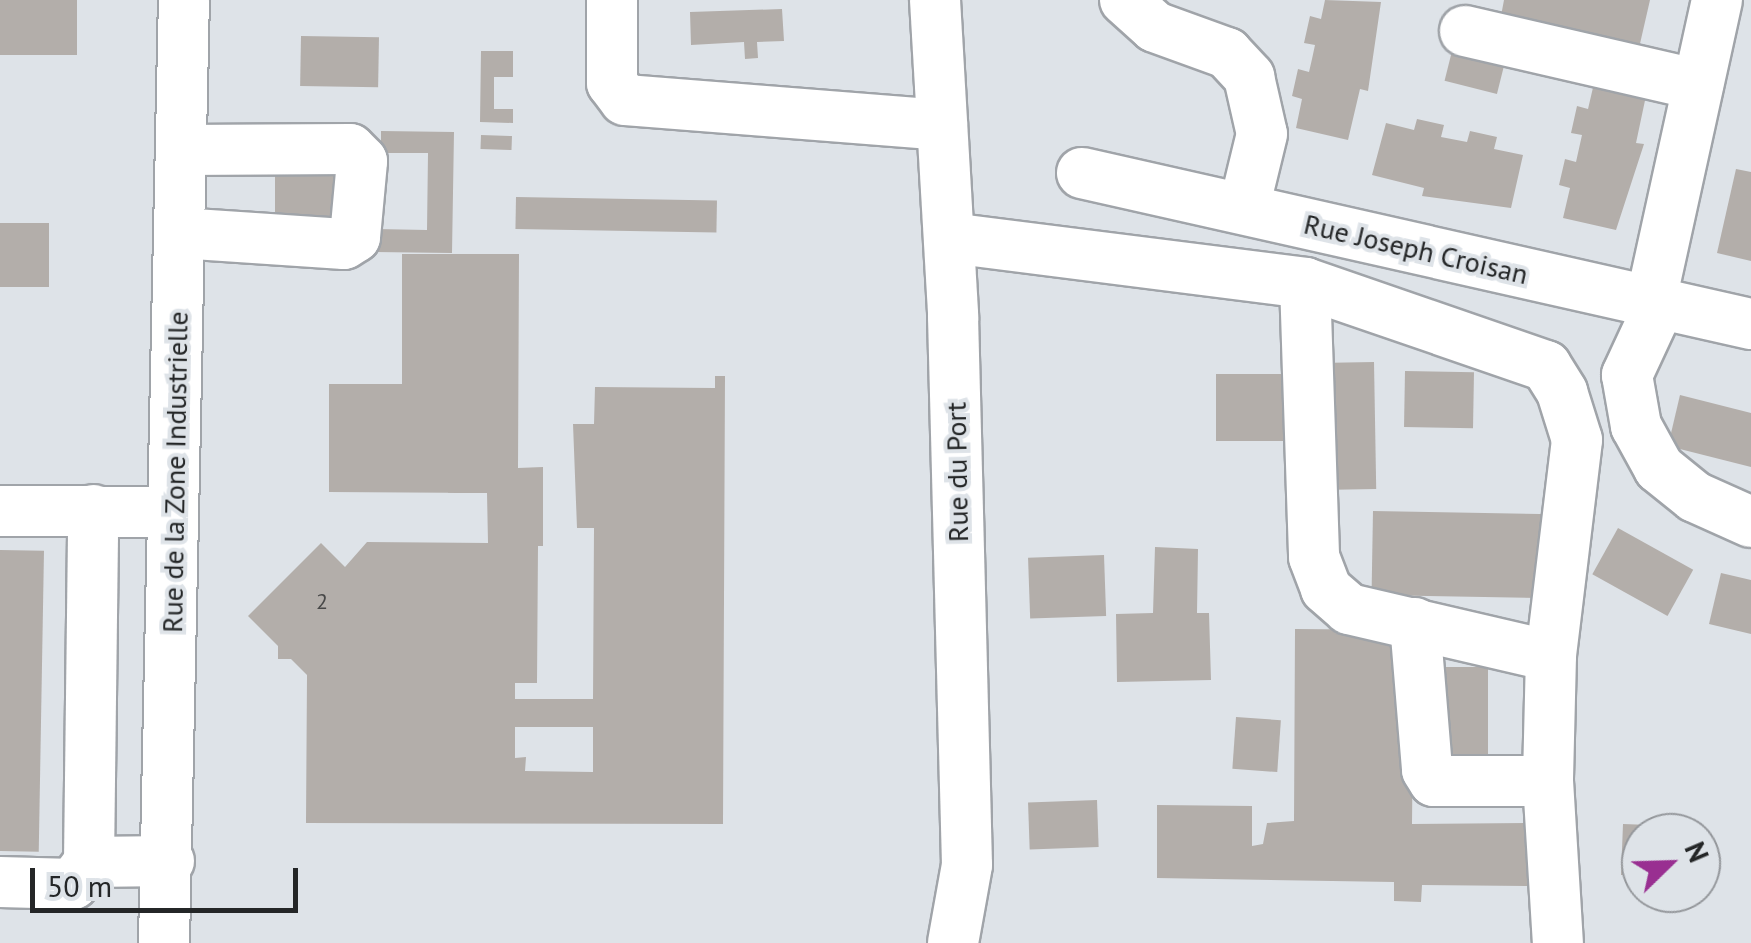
<!DOCTYPE html>
<style>
body{margin:0}
#map{position:relative;width:1751px;height:943px;overflow:hidden;background:#dee3e8;font-family:"PT Sans",sans-serif}
div>[style]{position:absolute}
.building>*{inset:0;background:#b3aeaa;transform-origin:0 0}
.roads{filter:drop-shadow(2px 0 #a0a4a9) drop-shadow(-2px 0 #a0a4a9) drop-shadow(0 2px #a0a4a9) drop-shadow(0 -2px #a0a4a9)}
.minor>*{height:50px;margin:-25px;padding:0 25px;transform-origin:25px;border-radius:25px;background:#fff}
span{translate:-50% -50%;white-space:nowrap;text-align:center;line-height:1.15;-webkit-text-stroke:8px #dee3e8;paint-order:stroke}
.number-label{font-size:22px;color:#484848}
.number-label span{-webkit-text-stroke-width:0}
.street-label{font-size:28px;color:#242627}
.north{position:absolute;left:1621px;top:813px;width:100px;height:100px;box-sizing:border-box;background:#dee3e8;border:2px solid #94979b;border-radius:50%;rotate:67deg;font-size:28px;font-weight:700;line-height:40px;text-align:center;color:#242627}
.north::after{content:'';display:block;margin:auto;width:35px;height:45px;background:#992f91;clip-path:polygon(50% 0,100% 100%,50% 72%,0 100%)}
.scale{position:absolute;left:30px;top:868px;width:268px;height:45px;box-sizing:border-box;border:5px solid #242627;border-top:0;padding-left:12px;font-size:30px;line-height:35px;white-space:nowrap;color:#242627;-webkit-text-stroke:8px #dee3e8;paint-order:stroke}
</style>
<div id="map">
<div class="building">
<div style="left:0;top:0;width:77px;height:55px"></div>
<div style="clip-path:polygon(1325px 0,1381px 2px,1368px 91px,1360px 89px,1348px 140px,1296px 128px,1302px 99px,1292px 96px,1298px 69px,1309px 72px,1312px 59px,1315px 45px,1304px 43px,1310px 16px,1321px 19px)"></div>
<div style="clip-path:polygon(1504px 0,1650px 0,1639px 48px,1501px 16px)"></div>
<div style="clip-path:polygon(782px 9px,784px 41px,757px 42px,758px 58px,745px 59px,744px 42px,691px 45px,690px 12px)"></div>
<div style="left:301px;top:36px;width:78px;height:50px;rotate:1deg"></div>
<div style="left:1454px;top:43px;width:54px;height:39px;rotate:14deg"></div>
<div style="clip-path:polygon(481px 51px,513px 51px,513px 77px,494px 77px,494px 109px,513px 109px,513px 123px,480px 122px)"></div>
<div style="clip-path:polygon(1595px 79px,1647px 91px,1636px 143px,1644px 144px,1616px 230px,1563px 218px,1570px 188px,1559px 185px,1565px 159px,1576px 162px,1582px 135px,1571px 133px,1577px 106px,1588px 109px)"></div>
<div style="clip-path:polygon(1417px 119px,1444px 125px,1441px 137px,1467px 142px,1470px 131px,1497px 137px,1494px 149px,1523px 155px,1511px 208px,1422px 196px,1424px 188px,1372px 175px,1386px 123px,1414px 130px)"></div>
<div style="clip-path:polygon(381px 131px,454px 132px,452px 253px,375px 252px,376px 229px,427px 230px,428px 153px,381px 153px)"></div>
<div style="left:481px;top:135px;width:31px;height:14px;rotate:2deg"></div>
<div style="left:275px;top:156px;width:68px;height:68px"></div>
<div style="clip-path:polygon(1736px 169px,1751px 172px,1751px 261px,1717px 253px)"></div>
<div style="left:516px;top:197px;width:201px;height:32px;rotate:1deg"></div>
<div style="left:0;top:223px;width:49px;height:64px"></div>
<div style="clip-path:polygon(evenodd,402px 254px,519px 254px,518px 468px,543px 467px,543px 546px,538px 546px,537px 683px,515px 683px,515px 699px,593px 699px,594px 528px,577px 528px,573px 424px,594px 424px,595px 387px,715px 388px,715px 376px,725px 376px,723px 824px,306px 823px,307px 675px,291px 659px,278px 659px,278px 646px,248px 616px,321px 543px,345px 567px,367px 542px,488px 543px,487px 493px,329px 492px,329px 384px,402px 384px,402px 254px,515px 727px,593px 727px,593px 772px,525px 771px,526px 757px,515px 758px,515px 727px)"></div>
<div style="left:1374px;top:362px;width:127px;height:56px;rotate:89deg"></div>
<div style="left:1405px;top:371px;width:69px;height:56px;rotate:1deg"></div>
<div style="left:1216px;top:374px;width:82px;height:67px"></div>
<div style="clip-path:polygon(1680px 395px,1751px 413px,1751px 467px,1668px 446px)"></div>
<div style="left:1373px;top:511px;width:182px;height:84px;rotate:1deg"></div>
<div style="left:1618px;top:528px;width:86px;height:53px;rotate:29deg"></div>
<div style="clip-path:polygon(1155px 547px,1198px 549px,1197px 613px,1209px 613px,1211px 680px,1117px 682px,1116px 614px,1153px 613px)"></div>
<div style="left:0;top:550px;width:44px;height:301px;rotate:1deg"></div>
<div style="left:1104px;top:555px;width:61px;height:76px;rotate:88deg"></div>
<div style="clip-path:polygon(1721px 573px,1751px 580px,1751px 634px,1709px 624px)"></div>
<div style="clip-path:polygon(1295px 629px,1414px 630px,1412px 824px,1536px 823px,1536px 886px,1422px 885px,1421px 902px,1394px 901px,1394px 882px,1157px 878px,1157px 805px,1252px 806px,1252px 846px,1263px 844px,1267px 823px,1294px 821px)"></div>
<div style="left:1429px;top:667px;width:59px;height:98px"></div>
<div style="left:1236px;top:717px;width:45px;height:52px;rotate:4deg"></div>
<div style="left:1097px;top:800px;width:47px;height:69px;rotate:88deg"></div>
<div style="clip-path:polygon(1623px 824px,1703px 827px,1703px 833px,1641px 833px,1641px 876px,1621px 875px)"></div>
</div>
<div class="roads">
<div class="minor">
<div style="left:612px;top:0;width:83px;rotate:90deg"></div>
<div style="left:612px;top:83px;width:21px;rotate:53deg"></div>
<div style="left:625px;top:100px;width:318px;rotate:4.5deg"></div>
<div style="left:935px;top:0;width:317px;rotate:86.7deg"></div>
<div style="left:953px;top:316px;width:549px;rotate:88.54deg"></div>
<div style="left:967px;top:865px;width:79px;rotate:100.2deg"></div>
<div style="left:1125px;top:0;width:40px;rotate:42deg"></div>
<div style="left:1155px;top:27px;width:77px;rotate:19.9deg"></div>
<div style="left:1227px;top:53px;width:33px;rotate:47deg"></div>
<div style="left:1249px;top:77px;width:58px;rotate:77.2deg"></div>
<div style="left:1262px;top:134px;width:76px;rotate:103.7deg"></div>
<div style="left:1717px;top:0;width:308px;rotate:102.4deg"></div>
<div style="left:1651px;top:301px;width:18px;rotate:84deg"></div>
<div style="left:1653px;top:319px;width:62px;rotate:114.9deg"></div>
<div style="left:1627px;top:375px;width:52px;rotate:80deg"></div>
<div style="left:1636px;top:426px;width:48px;rotate:61.3deg"></div>
<div style="left:1659px;top:468px;width:46px;rotate:38.9deg"></div>
<div style="left:1695px;top:497px;width:61px;rotate:24.1deg"></div>
<div style="left:1465px;top:31px;width:239px;rotate:13deg"></div>
<div style="left:1082px;top:173px;width:686px;rotate:12.72deg"></div>
<div style="left:179px;top:233px;width:165px;rotate:3.8deg"></div>
<div style="left:344px;top:244px;width:13px;rotate:-32deg"></div>
<div style="left:355px;top:237px;width:76px;rotate:-84.7deg"></div>
<div style="left:362px;top:161px;width:17px;rotate:-135deg"></div>
<div style="left:350px;top:149px;width:168px;rotate:179.7deg"></div>
<div style="left:950px;top:238px;width:358px;rotate:7.2deg"></div>
<div style="left:1305px;top:283px;width:255px;rotate:19deg"></div>
<div style="left:1546px;top:366px;width:31px;rotate:58deg"></div>
<div style="left:1562px;top:392px;width:50px;rotate:72.6deg"></div>
<div style="left:1577px;top:440px;width:218px;rotate:96.9deg"></div>
<div style="left:1551px;top:656px;width:125px;rotate:91.4deg"></div>
<div style="left:1548px;top:781px;width:162px;rotate:86.5deg"></div>
<div style="left:1305px;top:283px;width:274px;rotate:88.1deg"></div>
<div style="left:1314px;top:557px;width:34px;rotate:69deg"></div>
<div style="left:1326px;top:589px;width:30px;rotate:41deg"></div>
<div style="left:1349px;top:609px;width:207px;rotate:13.1deg"></div>
<div style="left:0;top:511px;width:172px;rotate:0.3deg"></div>
<div style="left:1415px;top:623px;width:147px;rotate:85.3deg"></div>
<div style="left:1427px;top:770px;width:13px;rotate:58deg"></div>
<div style="left:1434px;top:781px;width:114px"></div>
<div style="left:89px;top:862px;width:352px;rotate:-89.3deg"></div>
<div style="left:0;top:882px;width:73px;rotate:1.6deg"></div>
<div style="left:73px;top:884px;width:27px;rotate:-54deg"></div>
<div style="left:89px;top:862px;width:80px;rotate:-0.7deg"></div>
<div style="left:164px;top:943px;width:943px;rotate:-88.79deg"></div>
</div>
</div>
<div class="number-label">
<span style="left:322px;top:602px">2</span>
</div>
<div class="street-label">
<span style="left:1416px;top:249px;rotate:13deg">Rue Joseph Croisan</span>
<span style="left:175px;top:472px;rotate:-89deg">Rue de la Zone Industrielle</span>
<span style="left:957px;top:472px;rotate:-91deg">Rue du Port</span>
</div>
<div class="north">N</div>
<div class="scale">50 m</div>
</div>
